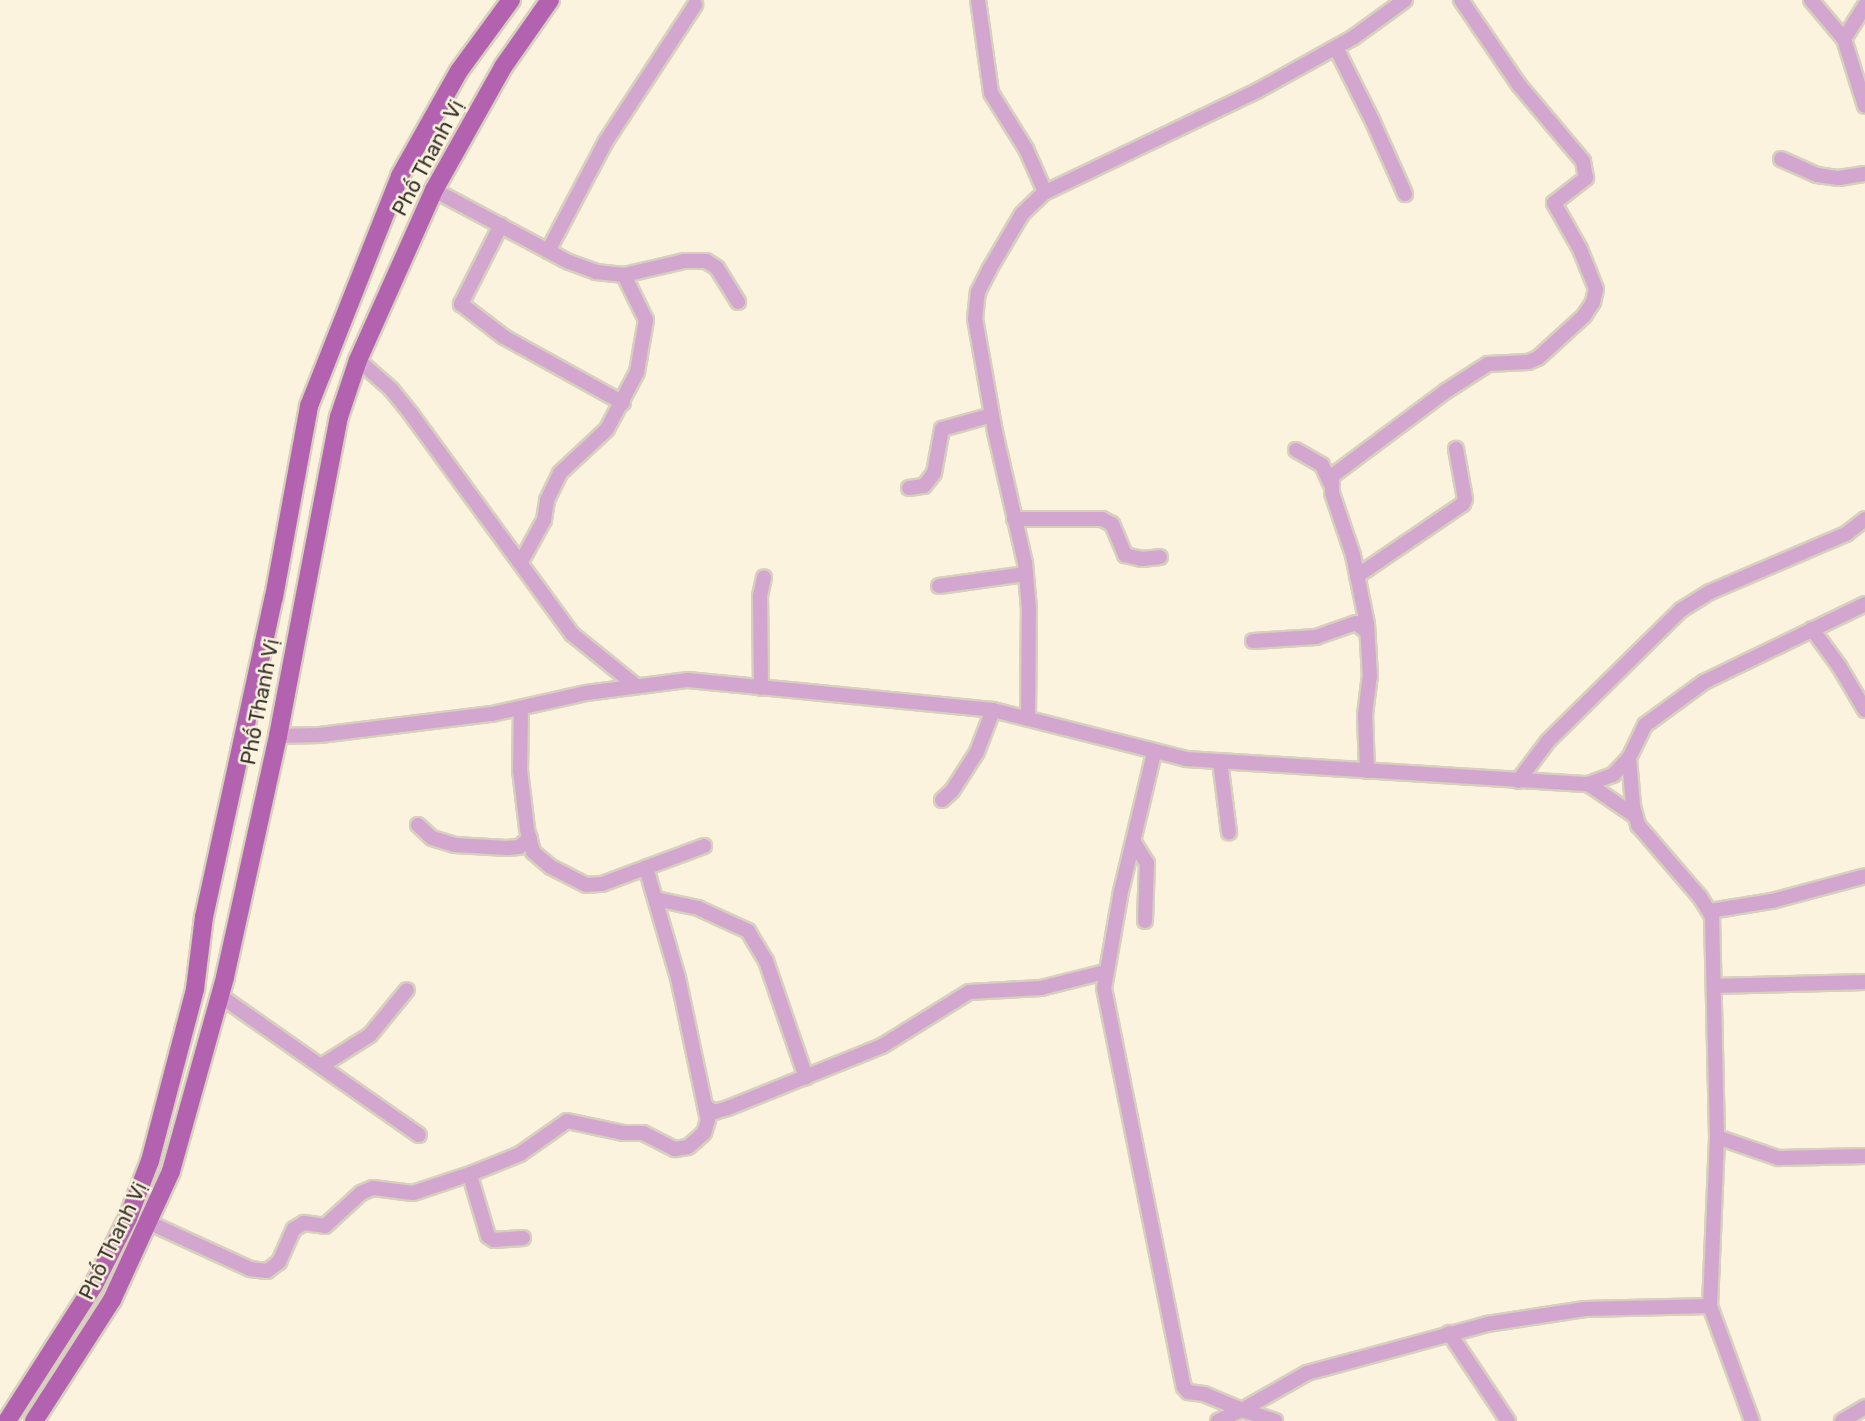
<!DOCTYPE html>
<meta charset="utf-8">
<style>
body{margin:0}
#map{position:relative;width:1865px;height:1421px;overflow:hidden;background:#fbf3de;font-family:Rubik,sans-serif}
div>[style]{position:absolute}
.roads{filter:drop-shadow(2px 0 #d7d0be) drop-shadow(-2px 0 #d7d0be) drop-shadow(0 2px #d7d0be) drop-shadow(0 -2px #d7d0be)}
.minor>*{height:14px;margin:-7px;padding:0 7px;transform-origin:7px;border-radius:7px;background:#d3a6cf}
.major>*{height:18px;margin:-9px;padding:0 9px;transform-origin:9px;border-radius:9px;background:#b362af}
span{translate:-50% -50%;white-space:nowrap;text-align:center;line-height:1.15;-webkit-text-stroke:5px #fbf3de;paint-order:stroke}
.street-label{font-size:21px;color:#34312a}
</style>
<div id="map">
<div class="roads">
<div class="minor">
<div style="left:978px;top:0;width:94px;rotate:82deg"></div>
<div style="left:991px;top:93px;width:66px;rotate:58deg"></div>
<div style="left:1026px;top:149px;width:47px;rotate:66.2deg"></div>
<div style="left:1811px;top:0;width:51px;rotate:49.8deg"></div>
<div style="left:1844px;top:39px;width:70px;rotate:72.6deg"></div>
<div style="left:1844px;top:39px;width:39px;rotate:-58deg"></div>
<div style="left:1336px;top:48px;width:83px;rotate:63.4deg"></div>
<div style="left:1373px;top:122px;width:79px;rotate:66deg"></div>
<div style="left:1781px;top:159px;width:39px;rotate:24deg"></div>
<div style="left:1817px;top:175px;width:22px;rotate:8deg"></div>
<div style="left:1839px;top:178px;width:26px;rotate:-9deg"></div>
<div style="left:434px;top:190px;width:153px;rotate:28.1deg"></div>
<div style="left:569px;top:262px;width:29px;rotate:20deg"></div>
<div style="left:596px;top:272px;width:28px;rotate:6deg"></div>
<div style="left:624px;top:275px;width:62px;rotate:-13.1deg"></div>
<div style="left:684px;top:261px;width:22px"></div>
<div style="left:706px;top:261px;width:13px;rotate:32deg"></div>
<div style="left:717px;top:268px;width:40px;rotate:58deg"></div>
<div style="left:501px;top:225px;width:89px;rotate:116.9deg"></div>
<div style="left:461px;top:304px;width:54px;rotate:37.5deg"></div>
<div style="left:504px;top:337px;width:136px;rotate:29deg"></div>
<div style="left:548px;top:251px;width:124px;rotate:-62.2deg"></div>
<div style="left:606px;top:141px;width:163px;rotate:-56.8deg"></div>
<div style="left:358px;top:360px;width:44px;rotate:41.3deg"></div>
<div style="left:391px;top:389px;width:32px;rotate:51deg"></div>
<div style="left:411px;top:414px;width:273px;rotate:53.8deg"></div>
<div style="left:572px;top:634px;width:81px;rotate:39deg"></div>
<div style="left:1296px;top:450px;width:30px;rotate:30deg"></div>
<div style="left:1322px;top:465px;width:20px;rotate:66deg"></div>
<div style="left:909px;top:488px;width:15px;rotate:-8deg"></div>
<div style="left:924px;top:486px;width:16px;rotate:-52deg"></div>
<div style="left:934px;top:473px;width:45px;rotate:-79.7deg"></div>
<div style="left:942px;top:429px;width:52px;rotate:-15.6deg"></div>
<div style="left:1014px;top:519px;width:88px"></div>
<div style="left:1102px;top:519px;width:11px;rotate:27deg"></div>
<div style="left:1112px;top:524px;width:34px;rotate:67deg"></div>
<div style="left:1125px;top:555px;width:17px;rotate:13deg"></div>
<div style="left:1142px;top:559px;width:18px;rotate:-6deg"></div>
<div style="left:521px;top:562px;width:48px;rotate:-61.3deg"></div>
<div style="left:544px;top:520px;width:20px;rotate:-81deg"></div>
<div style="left:547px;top:500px;width:30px;rotate:-64deg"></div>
<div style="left:560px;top:473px;width:64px;rotate:-43.1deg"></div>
<div style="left:607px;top:429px;width:64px;rotate:-62.2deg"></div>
<div style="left:637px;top:372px;width:53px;rotate:-80.2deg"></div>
<div style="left:646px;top:320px;width:50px;rotate:-116.1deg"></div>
<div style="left:1357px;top:576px;width:128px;rotate:-34.2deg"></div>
<div style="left:1463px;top:504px;width:5px;rotate:-68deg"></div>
<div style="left:1465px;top:499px;width:51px;rotate:-100.2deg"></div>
<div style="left:939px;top:586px;width:88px;rotate:-7.9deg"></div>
<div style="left:1812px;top:629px;width:46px;rotate:53.9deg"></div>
<div style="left:1839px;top:666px;width:51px;rotate:59.4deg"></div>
<div style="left:1253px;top:641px;width:63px;rotate:-3.6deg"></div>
<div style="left:1316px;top:637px;width:42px;rotate:-19.3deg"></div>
<div style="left:1356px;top:623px;width:14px;rotate:39deg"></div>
<div style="left:761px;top:688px;width:92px;rotate:-90.6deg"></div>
<div style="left:760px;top:596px;width:19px;rotate:-78deg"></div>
<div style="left:521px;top:709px;width:61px;rotate:90.9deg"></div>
<div style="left:520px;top:770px;width:59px;rotate:83.2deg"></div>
<div style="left:527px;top:829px;width:24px;rotate:75deg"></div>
<div style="left:533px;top:852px;width:23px;rotate:40deg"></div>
<div style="left:551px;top:867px;width:39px;rotate:27deg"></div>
<div style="left:586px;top:885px;width:16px;rotate:-4deg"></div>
<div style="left:602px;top:884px;width:109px;rotate:-20.4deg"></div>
<div style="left:1028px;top:717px;width:108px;rotate:-89.5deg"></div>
<div style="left:1029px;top:609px;width:46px;rotate:-95deg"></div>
<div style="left:1025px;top:563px;width:134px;rotate:-102.9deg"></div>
<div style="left:995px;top:432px;width:115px;rotate:-100deg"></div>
<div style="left:975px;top:319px;width:27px;rotate:-84deg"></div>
<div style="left:978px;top:292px;width:25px;rotate:-63deg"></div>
<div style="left:989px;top:270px;width:65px;rotate:-59.5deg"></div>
<div style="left:1022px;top:214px;width:30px;rotate:-44deg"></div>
<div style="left:1044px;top:193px;width:236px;rotate:-25.6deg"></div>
<div style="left:1257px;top:91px;width:111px;rotate:-29.1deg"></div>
<div style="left:1354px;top:37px;width:63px;rotate:-36deg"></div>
<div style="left:278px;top:736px;width:42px;rotate:-1.4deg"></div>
<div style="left:320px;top:735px;width:173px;rotate:-7deg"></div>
<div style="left:492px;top:714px;width:96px;rotate:-12.6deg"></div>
<div style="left:586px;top:693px;width:103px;rotate:-7.3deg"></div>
<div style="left:688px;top:680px;width:306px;rotate:5.6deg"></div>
<div style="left:993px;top:710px;width:199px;rotate:14.2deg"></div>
<div style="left:1186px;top:759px;width:403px;rotate:3.6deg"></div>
<div style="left:1588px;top:784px;width:27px;rotate:-20deg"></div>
<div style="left:1613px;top:775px;width:23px;rotate:-47deg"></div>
<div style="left:1629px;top:758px;width:37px;rotate:-64deg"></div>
<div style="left:1645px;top:725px;width:73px;rotate:-36.1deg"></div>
<div style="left:1704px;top:682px;width:179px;rotate:-25.8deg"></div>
<div style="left:1154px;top:753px;width:142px;rotate:103.4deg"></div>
<div style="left:1121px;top:891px;width:98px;rotate:99.9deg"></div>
<div style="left:1104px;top:988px;width:407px;rotate:78.7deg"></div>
<div style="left:1184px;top:1387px;width:6px;rotate:51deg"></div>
<div style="left:1188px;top:1392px;width:16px;rotate:7deg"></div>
<div style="left:1204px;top:1394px;width:41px;rotate:22.8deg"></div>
<div style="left:1242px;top:1410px;width:75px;rotate:-29.6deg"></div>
<div style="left:1307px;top:1373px;width:187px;rotate:-15.2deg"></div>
<div style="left:1487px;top:1324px;width:99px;rotate:-8.7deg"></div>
<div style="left:1585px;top:1309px;width:125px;rotate:-1.4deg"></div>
<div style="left:1710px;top:1306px;width:169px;rotate:-87.6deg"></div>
<div style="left:1629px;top:758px;width:48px;rotate:85.2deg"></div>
<div style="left:1633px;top:806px;width:20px;rotate:75deg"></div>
<div style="left:1638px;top:825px;width:95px;rotate:49.3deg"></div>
<div style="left:1700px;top:897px;width:22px;rotate:58deg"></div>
<div style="left:1712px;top:916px;width:221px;rotate:88.7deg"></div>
<div style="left:1717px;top:1137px;width:65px;rotate:19deg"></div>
<div style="left:1778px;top:1158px;width:87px;rotate:-1.3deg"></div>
<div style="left:1220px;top:761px;width:72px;rotate:82.8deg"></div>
<div style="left:1367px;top:771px;width:56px;rotate:-92deg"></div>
<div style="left:1365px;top:715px;width:38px;rotate:-83deg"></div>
<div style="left:1370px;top:677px;width:53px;rotate:-93.2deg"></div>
<div style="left:1367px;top:624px;width:70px;rotate:-101.5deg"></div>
<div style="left:1353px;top:555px;width:65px;rotate:-108.7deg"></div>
<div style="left:1332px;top:493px;width:17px;rotate:-90deg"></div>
<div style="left:1332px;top:476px;width:142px;rotate:-36.7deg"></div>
<div style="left:1446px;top:391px;width:50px;rotate:-32.7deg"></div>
<div style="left:1488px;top:364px;width:40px;rotate:-2.9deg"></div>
<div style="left:1528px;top:362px;width:11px;rotate:-22deg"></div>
<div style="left:1538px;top:358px;width:62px;rotate:-42.4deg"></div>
<div style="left:1584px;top:316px;width:17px;rotate:-57deg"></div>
<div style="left:1593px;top:302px;width:13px;rotate:-77deg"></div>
<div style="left:1596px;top:289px;width:43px;rotate:-111.8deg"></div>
<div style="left:1580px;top:249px;width:53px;rotate:-119.5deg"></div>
<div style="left:1554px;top:203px;width:41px;rotate:-38deg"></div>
<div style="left:1586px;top:178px;width:17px;rotate:-100deg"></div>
<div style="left:1583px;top:161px;width:99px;rotate:-130.1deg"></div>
<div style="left:1519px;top:85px;width:103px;rotate:-124.3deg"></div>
<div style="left:1518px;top:781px;width:50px;rotate:-53.1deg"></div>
<div style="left:1548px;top:741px;width:187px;rotate:-44.6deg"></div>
<div style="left:1681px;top:610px;width:34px;rotate:-32deg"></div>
<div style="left:1710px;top:592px;width:148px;rotate:-23.1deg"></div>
<div style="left:1846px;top:534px;width:24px;rotate:-38deg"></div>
<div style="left:1588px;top:784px;width:57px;rotate:34.2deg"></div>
<div style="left:942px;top:800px;width:13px;rotate:-42deg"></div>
<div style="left:952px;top:791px;width:46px;rotate:-57.3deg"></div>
<div style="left:977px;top:752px;width:45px;rotate:-69.1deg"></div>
<div style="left:418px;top:825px;width:19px;rotate:43deg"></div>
<div style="left:432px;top:838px;width:24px;rotate:17deg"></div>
<div style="left:455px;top:845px;width:52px;rotate:3.3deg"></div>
<div style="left:507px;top:848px;width:12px;rotate:-5deg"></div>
<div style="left:519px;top:847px;width:14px;rotate:-39deg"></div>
<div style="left:1133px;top:841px;width:26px;rotate:58deg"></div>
<div style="left:1147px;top:863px;width:58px;rotate:92deg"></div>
<div style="left:656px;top:899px;width:43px;rotate:12.1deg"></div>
<div style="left:698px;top:908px;width:55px;rotate:24.7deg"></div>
<div style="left:748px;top:931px;width:35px;rotate:59deg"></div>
<div style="left:766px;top:961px;width:123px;rotate:71deg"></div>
<div style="left:1710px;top:911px;width:63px;rotate:-9.2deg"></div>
<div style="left:1772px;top:901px;width:96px;rotate:-15deg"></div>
<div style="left:1714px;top:986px;width:151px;rotate:-1.5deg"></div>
<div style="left:219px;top:995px;width:244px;rotate:35deg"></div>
<div style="left:321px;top:1066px;width:58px;rotate:-32.3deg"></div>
<div style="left:370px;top:1035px;width:58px;rotate:-50.6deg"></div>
<div style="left:705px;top:1106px;width:11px;rotate:34deg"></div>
<div style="left:714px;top:1112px;width:15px;rotate:-16deg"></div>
<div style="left:728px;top:1108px;width:166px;rotate:-21.9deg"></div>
<div style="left:882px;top:1046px;width:102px;rotate:-31.8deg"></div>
<div style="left:969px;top:992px;width:72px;rotate:-3.2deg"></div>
<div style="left:1041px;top:988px;width:66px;rotate:-14deg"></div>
<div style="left:150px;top:1223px;width:110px;rotate:24.7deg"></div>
<div style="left:250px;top:1269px;width:17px;rotate:7deg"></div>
<div style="left:267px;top:1271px;width:15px;rotate:-37deg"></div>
<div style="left:279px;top:1262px;width:36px;rotate:-66deg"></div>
<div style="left:294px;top:1229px;width:12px;rotate:-31deg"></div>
<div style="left:304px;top:1223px;width:21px;rotate:8deg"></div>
<div style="left:325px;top:1226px;width:49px;rotate:-42.5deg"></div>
<div style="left:361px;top:1193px;width:13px;rotate:-23deg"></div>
<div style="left:373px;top:1188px;width:40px;rotate:7.1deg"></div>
<div style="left:413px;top:1193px;width:63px;rotate:-18.4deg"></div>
<div style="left:523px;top:1238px;width:29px;rotate:176deg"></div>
<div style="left:494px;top:1240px;width:7px;rotate:-146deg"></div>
<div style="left:488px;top:1236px;width:59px;rotate:-106.6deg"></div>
<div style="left:471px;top:1179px;width:6px;rotate:-72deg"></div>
<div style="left:473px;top:1173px;width:51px;rotate:-22deg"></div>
<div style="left:520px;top:1154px;width:57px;rotate:-35.1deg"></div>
<div style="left:567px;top:1121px;width:57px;rotate:12.1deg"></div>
<div style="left:623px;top:1133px;width:20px"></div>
<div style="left:643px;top:1133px;width:36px;rotate:27deg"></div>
<div style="left:675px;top:1149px;width:13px;rotate:-9deg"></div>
<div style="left:688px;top:1147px;width:9px;rotate:-41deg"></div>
<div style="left:695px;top:1141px;width:12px;rotate:-42deg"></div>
<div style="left:704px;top:1133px;width:14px;rotate:-73deg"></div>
<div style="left:708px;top:1120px;width:145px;rotate:-101.9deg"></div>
<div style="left:678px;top:978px;width:115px;rotate:-106.2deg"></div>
<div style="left:1710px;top:1306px;width:122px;rotate:69.9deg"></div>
<div style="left:1449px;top:1333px;width:106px;rotate:56.2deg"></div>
<div style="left:1218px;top:1421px;width:26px;rotate:-25deg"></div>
<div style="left:1242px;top:1410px;width:35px;rotate:18deg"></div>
<div style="left:1842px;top:1421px;width:27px;rotate:-31deg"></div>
</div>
<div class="major">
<div style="left:7px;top:1421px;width:161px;rotate:-57.4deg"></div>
<div style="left:94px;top:1285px;width:75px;rotate:-63.1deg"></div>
<div style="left:128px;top:1218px;width:61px;rotate:-68.9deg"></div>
<div style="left:150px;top:1161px;width:178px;rotate:-75.3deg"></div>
<div style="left:195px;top:989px;width:73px;rotate:-82.9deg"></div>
<div style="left:204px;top:917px;width:328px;rotate:-77.7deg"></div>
<div style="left:274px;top:597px;width:194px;rotate:-79.6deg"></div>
<div style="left:309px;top:406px;width:247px;rotate:-68.4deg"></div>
<div style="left:400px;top:176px;width:120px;rotate:-60.7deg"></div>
<div style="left:459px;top:71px;width:88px;rotate:-53.8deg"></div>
<div style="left:34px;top:1421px;width:144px;rotate:-57.2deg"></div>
<div style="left:112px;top:1300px;width:142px;rotate:-65.4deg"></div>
<div style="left:171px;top:1171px;width:201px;rotate:-74.4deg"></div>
<div style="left:225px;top:977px;width:247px;rotate:-77.6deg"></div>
<div style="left:278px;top:736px;width:325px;rotate:-79.2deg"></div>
<div style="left:339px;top:417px;width:60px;rotate:-71.6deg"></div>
<div style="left:358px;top:360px;width:186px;rotate:-65.9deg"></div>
<div style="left:434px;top:190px;width:141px;rotate:-60.7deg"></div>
<div style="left:503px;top:67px;width:82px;rotate:-55deg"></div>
</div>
</div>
<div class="street-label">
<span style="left:428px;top:158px;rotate:-62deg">Phố Thanh Vị</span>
<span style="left:260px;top:702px;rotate:-79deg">Phố Thanh Vị</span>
<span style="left:113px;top:1241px;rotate:-64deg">Phố Thanh Vị</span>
</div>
</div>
